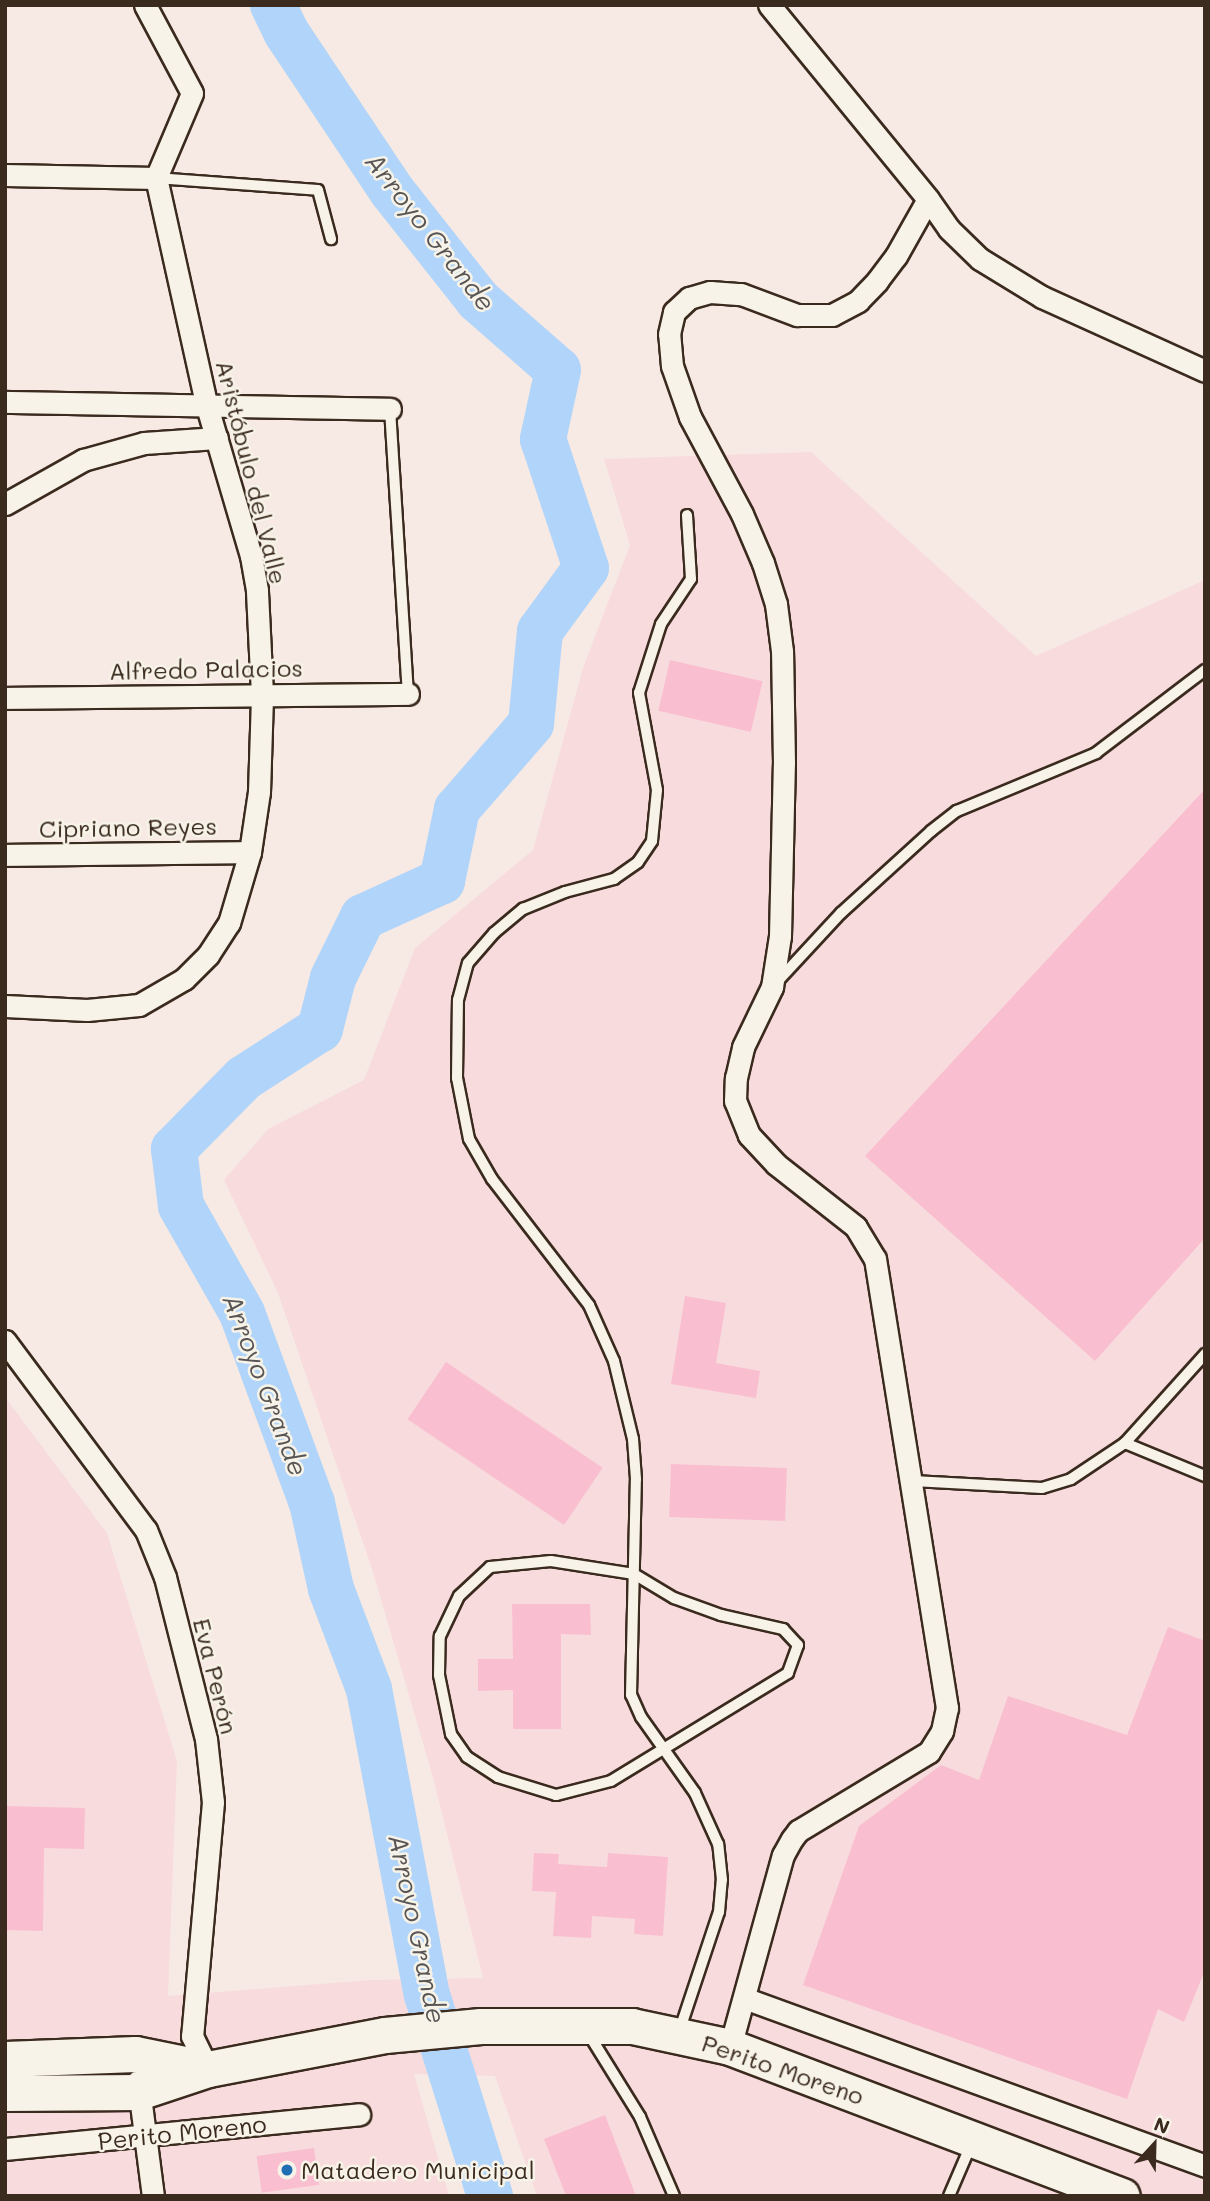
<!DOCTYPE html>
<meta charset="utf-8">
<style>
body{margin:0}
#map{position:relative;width:1210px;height:2201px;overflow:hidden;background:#f7e9e3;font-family:Mali,sans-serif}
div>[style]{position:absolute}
.built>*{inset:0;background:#f8dcdd}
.river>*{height:46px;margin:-23px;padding:0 23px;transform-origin:23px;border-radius:23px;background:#b1d5fa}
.building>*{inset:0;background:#f9bfd0;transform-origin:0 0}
.roads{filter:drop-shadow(2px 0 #3b2a1e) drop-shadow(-2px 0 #3b2a1e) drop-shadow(0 2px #3b2a1e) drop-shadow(0 -2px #3b2a1e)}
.lane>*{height:10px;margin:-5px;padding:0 5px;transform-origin:5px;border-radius:5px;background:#f7f3e8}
.street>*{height:21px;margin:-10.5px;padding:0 10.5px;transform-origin:10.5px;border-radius:10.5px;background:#f7f3e8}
.primary>*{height:35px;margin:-17.5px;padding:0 17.5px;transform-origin:17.5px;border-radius:17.5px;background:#f7f3e8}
.dots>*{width:19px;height:19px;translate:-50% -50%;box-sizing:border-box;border:4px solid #f7f3e8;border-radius:50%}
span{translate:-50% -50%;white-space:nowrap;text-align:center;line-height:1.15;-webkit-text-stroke:5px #f7f3e8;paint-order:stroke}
.street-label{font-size:24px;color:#3b2a1e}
.poi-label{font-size:24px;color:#3b2a1e}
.left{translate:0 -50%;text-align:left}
.water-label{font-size:26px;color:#585555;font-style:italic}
.frame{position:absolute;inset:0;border:7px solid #3b2a1e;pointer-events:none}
.north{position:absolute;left:1119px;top:2110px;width:70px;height:70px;-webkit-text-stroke:5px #f7f3e8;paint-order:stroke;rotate:22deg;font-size:19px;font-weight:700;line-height:28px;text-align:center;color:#3b2a1e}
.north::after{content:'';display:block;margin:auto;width:24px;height:32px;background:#3b2a1e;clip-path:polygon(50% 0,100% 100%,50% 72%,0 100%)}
</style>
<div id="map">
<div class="built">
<div style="clip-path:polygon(811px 452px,1036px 656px,1205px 580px,1205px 2196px,537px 2196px,495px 2076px,414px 2074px,449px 2196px,5px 2196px,5px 1397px,107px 1533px,177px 1761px,168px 1996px,370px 1980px,483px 1978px,432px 1774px,372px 1569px,278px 1293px,224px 1180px,268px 1129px,364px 1080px,415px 948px,533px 850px,583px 668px,630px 545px,604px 459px)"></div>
</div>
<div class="river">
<div style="left:273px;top:5px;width:30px;rotate:64deg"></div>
<div style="left:286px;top:32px;width:191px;rotate:56.3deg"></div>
<div style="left:392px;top:191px;width:139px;rotate:51.7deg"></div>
<div style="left:478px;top:300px;width:106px;rotate:41.2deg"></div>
<div style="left:558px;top:370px;width:71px;rotate:102.3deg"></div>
<div style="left:543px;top:439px;width:136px;rotate:71.6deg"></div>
<div style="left:586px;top:568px;width:78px;rotate:126.1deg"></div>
<div style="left:540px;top:631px;width:93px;rotate:95.5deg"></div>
<div style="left:531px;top:724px;width:113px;rotate:131deg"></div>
<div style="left:457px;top:809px;width:74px;rotate:101.8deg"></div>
<div style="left:442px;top:881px;width:87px;rotate:155.5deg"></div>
<div style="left:363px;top:917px;width:68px;rotate:116.2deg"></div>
<div style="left:333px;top:978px;width:53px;rotate:104.3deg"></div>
<div style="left:320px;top:1029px;width:90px;rotate:147.2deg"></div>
<div style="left:244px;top:1078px;width:100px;rotate:134.6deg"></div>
<div style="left:174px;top:1149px;width:57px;rotate:83deg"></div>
<div style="left:181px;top:1206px;width:123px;rotate:60.3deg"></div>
<div style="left:242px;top:1313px;width:202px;rotate:69.8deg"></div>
<div style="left:312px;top:1503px;width:88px;rotate:77.5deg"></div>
<div style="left:331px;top:1589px;width:107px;rotate:69.2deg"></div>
<div style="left:369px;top:1689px;width:311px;rotate:79.3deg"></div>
<div style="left:427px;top:1995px;width:211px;rotate:72.6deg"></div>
</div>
<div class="building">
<div style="left:670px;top:660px;width:95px;height:52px;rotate:13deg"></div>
<div style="clip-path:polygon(1205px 789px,1205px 1238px,1095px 1361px,865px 1156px)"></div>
<div style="clip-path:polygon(685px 1296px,726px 1303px,716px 1363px,760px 1371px,756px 1398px,671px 1384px)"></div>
<div style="left:446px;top:1362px;width:189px;height:69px;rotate:34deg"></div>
<div style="left:671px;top:1464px;width:116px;height:53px;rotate:2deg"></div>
<div style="clip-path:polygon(512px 1604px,590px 1604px,591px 1635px,561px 1634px,561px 1729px,513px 1729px,513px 1690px,478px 1691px,478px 1659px,513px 1659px)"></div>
<div style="clip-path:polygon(1168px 1627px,1205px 1641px,1205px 1970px,1184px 2022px,1158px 2009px,1127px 2099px,803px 1985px,859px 1826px,941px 1765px,979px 1780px,1008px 1696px,1127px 1735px)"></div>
<div style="clip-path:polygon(5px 1806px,85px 1808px,84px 1849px,44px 1848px,43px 1931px,5px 1930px)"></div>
<div style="clip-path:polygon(534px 1853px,559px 1854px,558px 1864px,607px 1867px,608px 1853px,668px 1857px,663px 1936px,634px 1934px,635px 1919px,592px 1916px,591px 1938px,553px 1936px,556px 1892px,532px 1891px)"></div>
<div style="clip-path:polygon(605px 2115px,636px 2196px,566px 2196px,544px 2139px)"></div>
<div style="left:314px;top:2148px;width:37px;height:58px;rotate:82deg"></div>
</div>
<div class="roads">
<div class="lane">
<div style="left:156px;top:178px;width:162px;rotate:4.2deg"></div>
<div style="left:318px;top:190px;width:51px;rotate:75.1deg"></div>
<div style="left:390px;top:409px;width:286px;rotate:86.4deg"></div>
<div style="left:777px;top:982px;width:94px;rotate:-47.2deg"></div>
<div style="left:841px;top:913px;width:122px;rotate:-42.3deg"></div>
<div style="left:931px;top:831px;width:33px;rotate:-38deg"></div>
<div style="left:957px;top:811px;width:151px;rotate:-22.6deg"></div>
<div style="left:1096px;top:753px;width:137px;rotate:-37.3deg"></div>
<div style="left:1125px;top:1443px;width:87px;rotate:22.4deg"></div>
<div style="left:913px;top:1481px;width:129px;rotate:3.1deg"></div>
<div style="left:1042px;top:1488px;width:30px;rotate:-17deg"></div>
<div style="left:1071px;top:1479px;width:65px;rotate:-33.7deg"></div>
<div style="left:1125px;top:1443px;width:120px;rotate:-48deg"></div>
<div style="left:551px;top:1561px;width:84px;rotate:8.9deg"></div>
<div style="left:634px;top:1574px;width:47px;rotate:31deg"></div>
<div style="left:674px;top:1598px;width:50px;rotate:19.9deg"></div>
<div style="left:721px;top:1615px;width:64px;rotate:12.7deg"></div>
<div style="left:783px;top:1629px;width:22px;rotate:47deg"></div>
<div style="left:798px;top:1645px;width:30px;rotate:110deg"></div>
<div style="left:788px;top:1673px;width:207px;rotate:148.6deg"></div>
<div style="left:611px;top:1781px;width:57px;rotate:165.7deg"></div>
<div style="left:556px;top:1795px;width:61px;rotate:-162.8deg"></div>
<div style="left:498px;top:1777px;width:37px;rotate:-147deg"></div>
<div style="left:467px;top:1757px;width:28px;rotate:-125deg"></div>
<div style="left:451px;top:1734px;width:60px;rotate:-101.5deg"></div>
<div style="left:439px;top:1675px;width:39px;rotate:-89deg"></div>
<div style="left:440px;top:1636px;width:44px;rotate:-64.6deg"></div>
<div style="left:459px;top:1596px;width:42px;rotate:-43.1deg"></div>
<div style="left:490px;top:1567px;width:61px;rotate:-5.6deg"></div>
<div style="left:679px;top:2032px;width:126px;rotate:-71.6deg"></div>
<div style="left:719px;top:1912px;width:32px;rotate:-85deg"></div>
<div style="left:722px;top:1880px;width:36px;rotate:-96deg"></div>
<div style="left:718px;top:1844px;width:56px;rotate:-114.3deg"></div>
<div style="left:695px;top:1793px;width:93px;rotate:-125.4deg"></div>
<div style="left:641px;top:1717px;width:24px;rotate:-114deg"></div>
<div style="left:631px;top:1695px;width:216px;rotate:-88.7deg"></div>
<div style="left:636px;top:1479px;width:40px;rotate:-94.3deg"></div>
<div style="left:633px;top:1439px;width:80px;rotate:-103.7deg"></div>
<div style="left:614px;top:1361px;width:61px;rotate:-114.1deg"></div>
<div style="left:589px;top:1305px;width:159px;rotate:-127.6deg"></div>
<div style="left:492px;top:1179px;width:46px;rotate:-119.9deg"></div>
<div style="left:469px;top:1139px;width:62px;rotate:-101.1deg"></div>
<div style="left:457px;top:1078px;width:78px;rotate:-89.3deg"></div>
<div style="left:458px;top:1000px;width:38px;rotate:-75deg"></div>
<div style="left:468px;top:963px;width:40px;rotate:-49deg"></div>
<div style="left:494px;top:933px;width:38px;rotate:-40deg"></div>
<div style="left:523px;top:909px;width:45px;rotate:-22deg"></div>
<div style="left:565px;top:892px;width:51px;rotate:-14.9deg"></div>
<div style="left:614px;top:879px;width:29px;rotate:-35deg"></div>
<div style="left:638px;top:862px;width:25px;rotate:-56deg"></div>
<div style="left:652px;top:841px;width:51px;rotate:-84.4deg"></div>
<div style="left:657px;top:790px;width:99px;rotate:-100.5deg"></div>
<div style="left:639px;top:693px;width:72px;rotate:-72.3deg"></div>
<div style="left:661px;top:624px;width:54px;rotate:-56.3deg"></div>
<div style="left:691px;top:579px;width:64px;rotate:-93.6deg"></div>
<div style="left:588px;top:2033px;width:99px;rotate:58.2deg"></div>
<div style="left:640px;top:2117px;width:86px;rotate:66.7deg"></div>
<div style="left:949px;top:2196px;width:56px;rotate:-66.7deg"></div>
</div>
<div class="street">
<div style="left:5px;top:175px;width:151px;rotate:1.1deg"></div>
<div style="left:928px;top:199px;width:37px;rotate:55deg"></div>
<div style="left:949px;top:229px;width:43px;rotate:44.1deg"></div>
<div style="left:980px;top:259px;width:73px;rotate:31.5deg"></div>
<div style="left:1042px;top:297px;width:179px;rotate:24.4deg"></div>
<div style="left:5px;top:402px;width:385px;rotate:1deg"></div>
<div style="left:5px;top:504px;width:90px;rotate:-29.4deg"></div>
<div style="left:83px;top:460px;width:63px;rotate:-15.6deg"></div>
<div style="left:144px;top:443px;width:73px;rotate:-3.9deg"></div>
<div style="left:5px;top:698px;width:403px;rotate:-0.6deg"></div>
<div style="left:5px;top:855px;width:245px;rotate:-0.7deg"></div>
<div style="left:5px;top:1006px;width:82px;rotate:2.8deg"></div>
<div style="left:87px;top:1010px;width:52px;rotate:-5.5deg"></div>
<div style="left:139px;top:1005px;width:52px;rotate:-30deg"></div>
<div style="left:184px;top:979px;width:34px;rotate:-45deg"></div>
<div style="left:208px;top:955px;width:38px;rotate:-57deg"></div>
<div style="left:229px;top:923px;width:74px;rotate:-73.5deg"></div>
<div style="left:250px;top:852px;width:61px;rotate:-81.5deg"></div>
<div style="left:259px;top:792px;width:98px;rotate:-88.2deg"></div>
<div style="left:262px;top:694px;width:104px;rotate:-92.8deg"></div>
<div style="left:257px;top:590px;width:35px;rotate:-100deg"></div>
<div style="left:251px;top:556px;width:159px;rotate:-106.4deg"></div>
<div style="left:206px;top:403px;width:230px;rotate:-102.5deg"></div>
<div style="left:156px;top:178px;width:92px;rotate:-67deg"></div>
<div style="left:192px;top:93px;width:100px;rotate:-118.1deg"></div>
<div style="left:5px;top:1341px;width:236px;rotate:53.3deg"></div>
<div style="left:146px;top:1530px;width:51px;rotate:68deg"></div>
<div style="left:165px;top:1577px;width:167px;rotate:75.8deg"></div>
<div style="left:206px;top:1739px;width:63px;rotate:83.7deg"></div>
<div style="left:213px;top:1802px;width:235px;rotate:95.1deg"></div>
<div style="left:192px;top:2036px;width:37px;rotate:64deg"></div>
<div style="left:744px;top:1998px;width:491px;rotate:20deg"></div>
<div style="left:730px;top:2047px;width:199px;rotate:-74.6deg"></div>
<div style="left:783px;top:1855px;width:18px;rotate:-61deg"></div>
<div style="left:792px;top:1839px;width:10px;rotate:-53deg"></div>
<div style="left:798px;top:1831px;width:153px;rotate:-31.1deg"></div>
<div style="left:929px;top:1752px;width:25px;rotate:-58deg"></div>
<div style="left:942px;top:1731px;width:24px;rotate:-78deg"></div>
<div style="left:947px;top:1708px;width:455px;rotate:-99.1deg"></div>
<div style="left:875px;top:1259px;width:37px;rotate:-121deg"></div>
<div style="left:856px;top:1227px;width:102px;rotate:-141.8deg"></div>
<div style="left:776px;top:1164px;width:40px;rotate:-133deg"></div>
<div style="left:749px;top:1135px;width:37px;rotate:-112deg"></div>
<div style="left:735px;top:1101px;width:23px;rotate:-88deg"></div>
<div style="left:736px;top:1078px;width:32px;rotate:-77deg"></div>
<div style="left:743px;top:1047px;width:67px;rotate:-64.2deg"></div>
<div style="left:772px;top:987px;width:52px;rotate:-81.1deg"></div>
<div style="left:780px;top:936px;width:173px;rotate:-88.7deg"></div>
<div style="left:784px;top:763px;width:112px;rotate:-91deg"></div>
<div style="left:782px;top:651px;width:47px;rotate:-97.3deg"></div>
<div style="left:776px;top:604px;width:43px;rotate:-107.6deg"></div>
<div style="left:763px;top:563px;width:53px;rotate:-113.2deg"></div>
<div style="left:742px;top:514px;width:110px;rotate:-118.2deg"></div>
<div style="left:690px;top:417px;width:54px;rotate:-109.4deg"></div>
<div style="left:672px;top:366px;width:32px;rotate:-95deg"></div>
<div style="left:669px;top:334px;width:23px;rotate:-77deg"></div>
<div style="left:674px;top:312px;width:21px;rotate:-43deg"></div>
<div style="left:689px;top:298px;width:22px;rotate:-16deg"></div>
<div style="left:710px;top:292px;width:31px;rotate:4deg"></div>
<div style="left:741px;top:294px;width:60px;rotate:20.6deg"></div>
<div style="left:797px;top:315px;width:35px"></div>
<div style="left:832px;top:315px;width:30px;rotate:-28deg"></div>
<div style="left:858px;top:301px;width:28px;rotate:-46deg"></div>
<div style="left:877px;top:281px;width:31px;rotate:-53deg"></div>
<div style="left:896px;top:256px;width:65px;rotate:-60.7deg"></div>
<div style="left:928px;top:199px;width:251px;rotate:-129.3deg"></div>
<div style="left:138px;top:2081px;width:116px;rotate:82.6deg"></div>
<div style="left:5px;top:2149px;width:356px;rotate:-5.6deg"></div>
</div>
<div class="primary">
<div style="left:5px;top:2059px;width:130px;rotate:-2.2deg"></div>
<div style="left:135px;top:2054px;width:70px;rotate:11.5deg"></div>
<div style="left:5px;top:2093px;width:134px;rotate:-0.4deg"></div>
<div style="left:139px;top:2092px;width:73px;rotate:-18.4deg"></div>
<div style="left:208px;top:2069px;width:180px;rotate:-10.9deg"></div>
<div style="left:385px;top:2035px;width:96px;rotate:-5.4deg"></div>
<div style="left:481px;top:2026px;width:151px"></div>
<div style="left:632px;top:2026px;width:100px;rotate:12.1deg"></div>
<div style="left:730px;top:2047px;width:419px;rotate:20.8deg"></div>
</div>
</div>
<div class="dots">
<div style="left:287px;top:2170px;background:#1f6fb2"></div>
</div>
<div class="street-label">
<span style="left:252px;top:472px;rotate:76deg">Aristóbulo del Valle</span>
<span style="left:206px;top:669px;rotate:-1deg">Alfredo Palacios</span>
<span style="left:128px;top:827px;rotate:-1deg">Cipriano Reyes</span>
<span style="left:216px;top:1676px;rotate:76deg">Eva Perón</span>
<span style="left:783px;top:2069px;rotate:19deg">Perito Moreno</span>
<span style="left:182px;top:2132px;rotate:-6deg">Perito Moreno</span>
</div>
<div class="poi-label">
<span class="left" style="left:301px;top:2170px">Matadero Municipal</span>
</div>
<div class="water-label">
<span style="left:430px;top:232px;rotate:52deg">Arroyo Grande</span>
<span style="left:265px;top:1385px;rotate:69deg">Arroyo Grande</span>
<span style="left:417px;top:1929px;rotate:78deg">Arroyo Grande</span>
</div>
<div class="frame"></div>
<div class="north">N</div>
</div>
